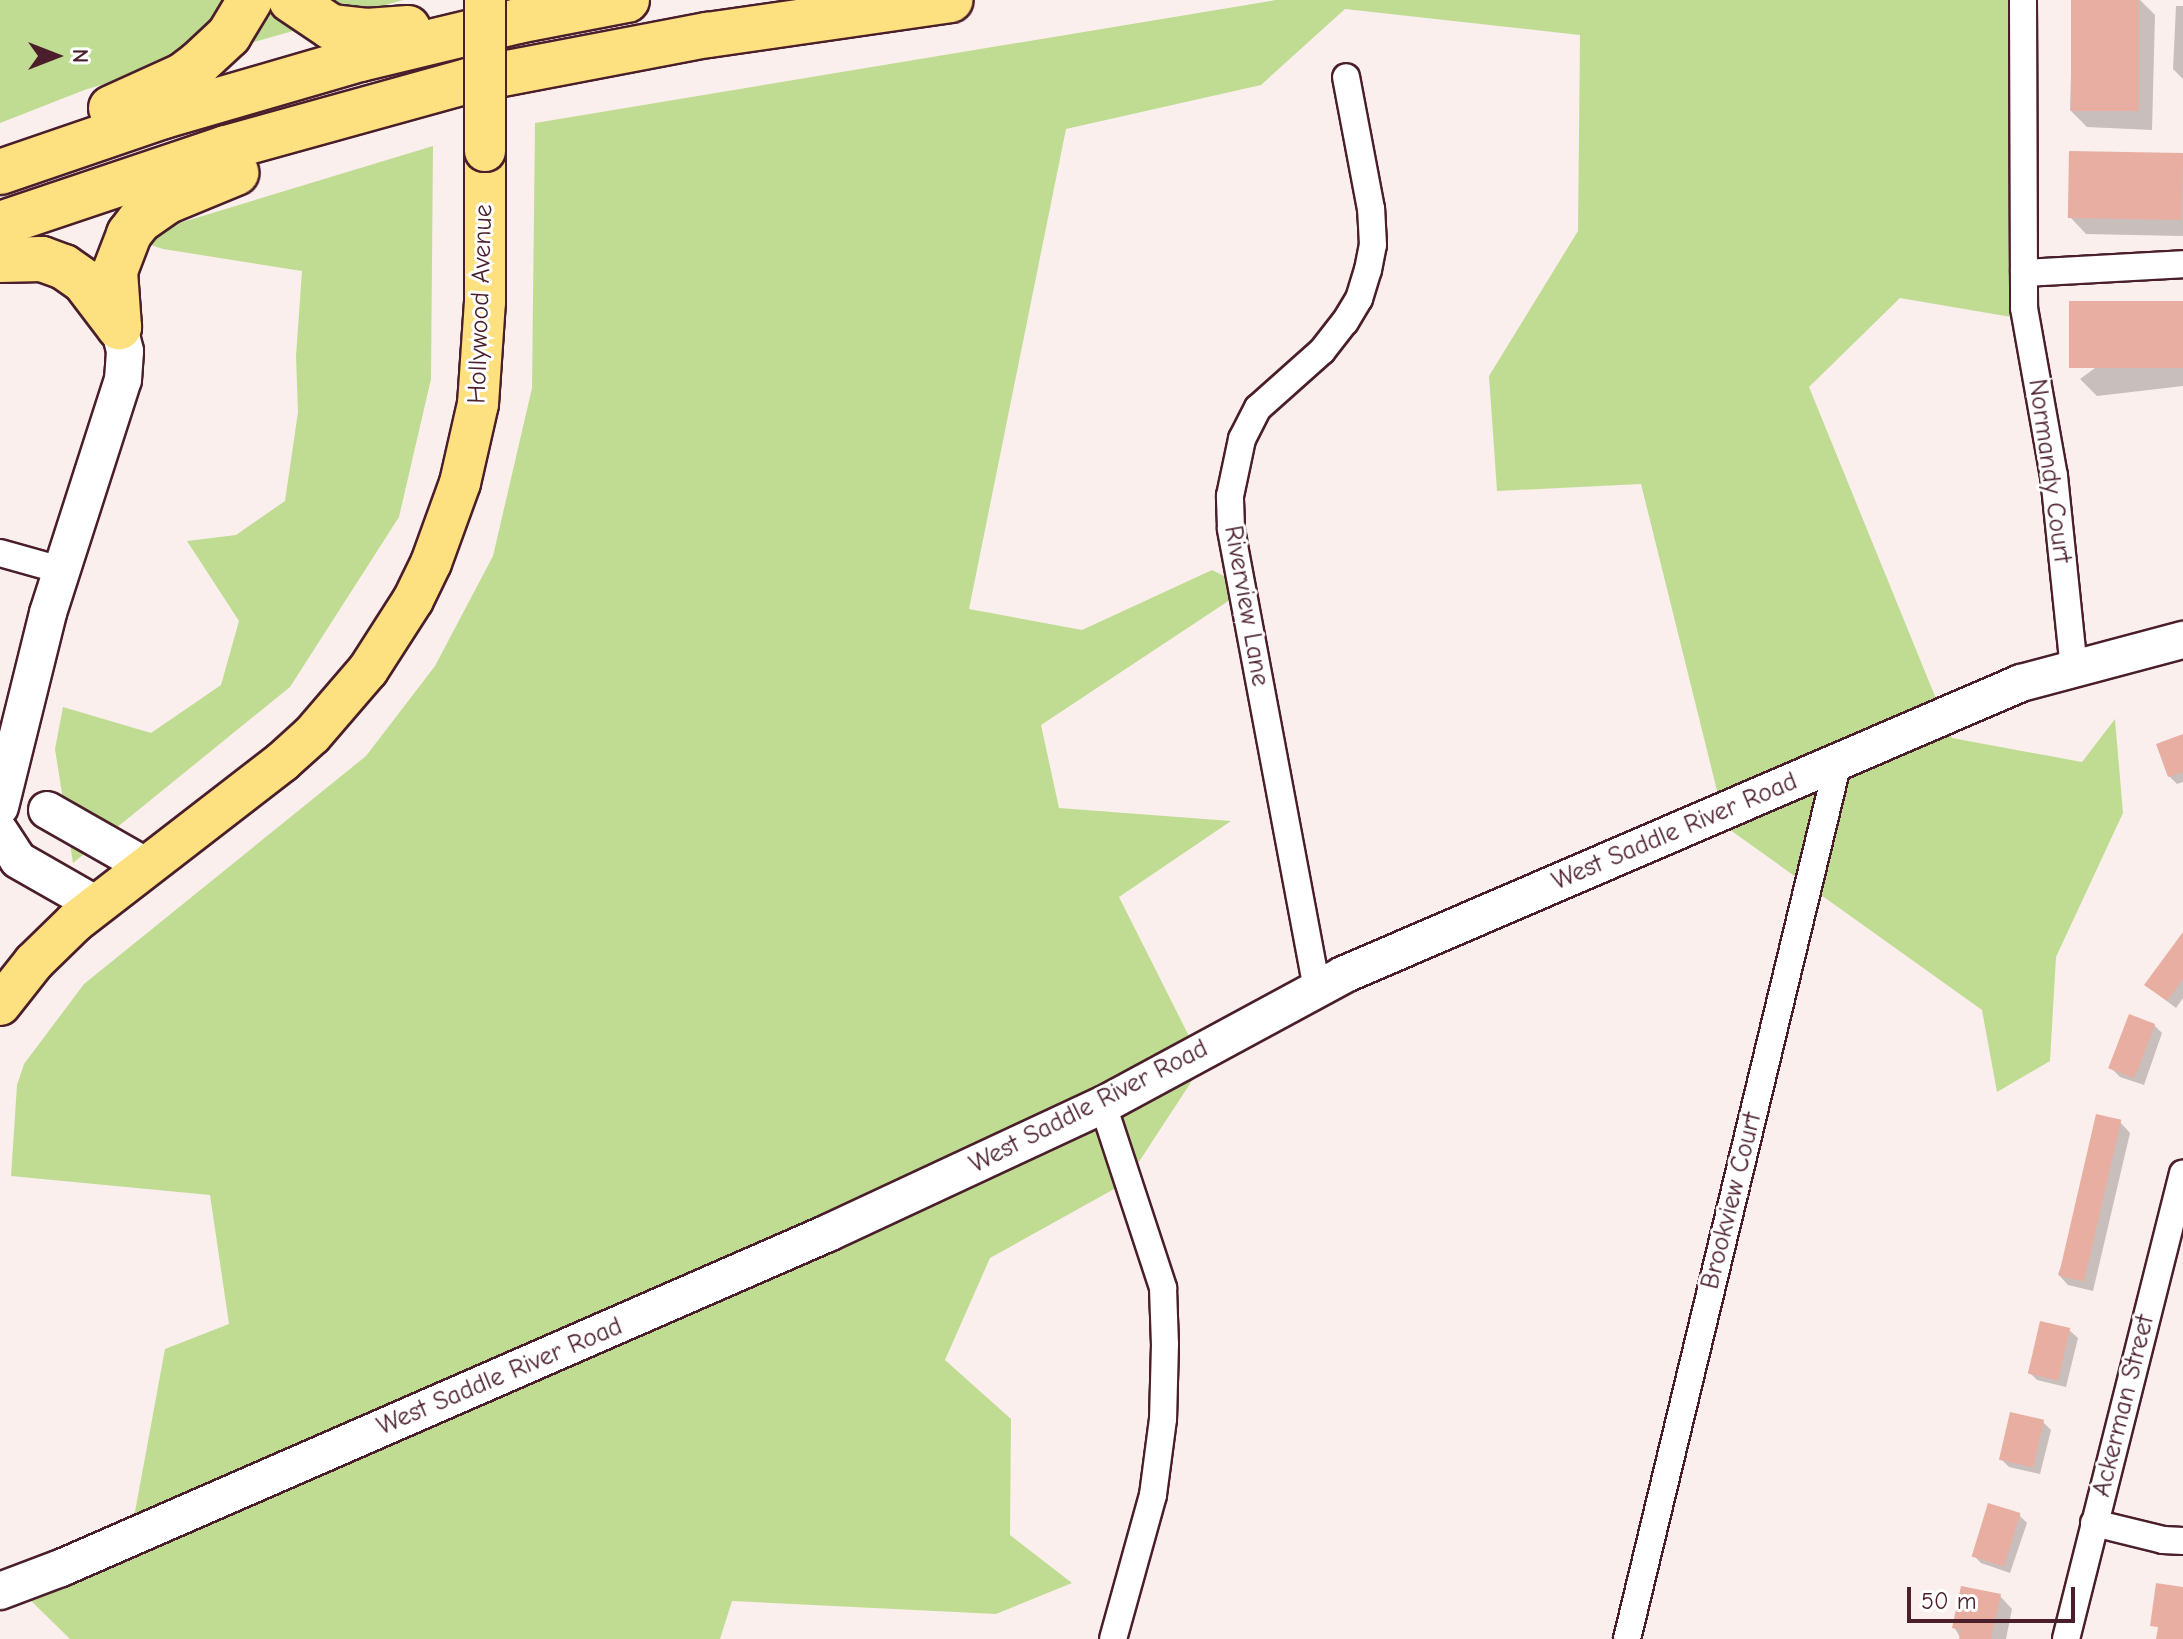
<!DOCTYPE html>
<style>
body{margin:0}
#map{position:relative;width:2183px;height:1639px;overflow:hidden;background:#faefec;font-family:"Comic Neue",sans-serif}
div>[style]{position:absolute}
.green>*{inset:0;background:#c0dc93}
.shadow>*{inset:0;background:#0003}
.building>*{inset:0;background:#e8aea1;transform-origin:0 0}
.roads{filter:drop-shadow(2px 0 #4a1f2b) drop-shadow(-2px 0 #4a1f2b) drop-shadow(0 2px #4a1f2b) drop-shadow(0 -2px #4a1f2b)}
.street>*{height:26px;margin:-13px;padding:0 13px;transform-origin:13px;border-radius:13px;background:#fff}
.secondary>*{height:36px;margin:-18px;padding:0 18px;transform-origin:18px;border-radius:18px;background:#fff}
.primary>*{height:40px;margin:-20px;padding:0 20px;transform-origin:20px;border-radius:20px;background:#fde080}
.highway>*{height:44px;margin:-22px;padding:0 22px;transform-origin:22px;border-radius:22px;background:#fde080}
.bridges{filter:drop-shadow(2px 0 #4a1f2b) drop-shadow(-2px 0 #4a1f2b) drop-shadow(0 2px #4a1f2b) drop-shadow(0 -2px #4a1f2b)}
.primary-bridge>*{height:40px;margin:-20px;padding:0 20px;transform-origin:20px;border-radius:20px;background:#fde080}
span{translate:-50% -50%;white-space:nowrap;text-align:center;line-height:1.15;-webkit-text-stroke:6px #fff;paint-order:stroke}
.street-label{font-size:26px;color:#4a1f2b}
.north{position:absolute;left:16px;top:16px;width:80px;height:80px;-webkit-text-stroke:6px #fff;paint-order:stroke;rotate:90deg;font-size:22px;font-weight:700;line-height:32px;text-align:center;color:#4a1f2b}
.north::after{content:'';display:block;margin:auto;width:28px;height:36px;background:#4a1f2b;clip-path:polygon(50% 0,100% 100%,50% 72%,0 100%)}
.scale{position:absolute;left:1907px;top:1587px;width:168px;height:36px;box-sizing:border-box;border:4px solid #4a1f2b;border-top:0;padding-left:10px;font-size:24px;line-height:28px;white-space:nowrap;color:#4a1f2b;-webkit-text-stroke:6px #fff;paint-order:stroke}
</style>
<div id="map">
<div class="green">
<div style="clip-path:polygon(0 0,403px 0,87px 89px,0 123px)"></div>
<div style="clip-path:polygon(1276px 0,2015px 0,2011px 317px,1900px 298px,1809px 387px,1952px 738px,2082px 762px,2115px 719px,2123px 813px,2056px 957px,2050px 1061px,1997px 1092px,1982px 1010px,1726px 827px,1641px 484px,1497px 491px,1489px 376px,1578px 231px,1580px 35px,1345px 9px,1261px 85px,1066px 129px,969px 609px,1082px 630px,1212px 570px,1248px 588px,1041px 725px,1059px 808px,1231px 821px,1119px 897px,1203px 1064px,1125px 1183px,990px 1258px,945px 1360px,1011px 1419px,1010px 1535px,1072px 1583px,996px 1614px,732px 1601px,720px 1639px,70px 1639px,19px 1589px,130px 1539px,165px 1349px,229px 1324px,210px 1195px,11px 1176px,17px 1085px,24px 1064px,84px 984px,366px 756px,435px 666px,493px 556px,532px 388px,535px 123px)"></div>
<div style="clip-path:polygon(433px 146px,431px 379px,399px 517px,290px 687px,73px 863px,55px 749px,63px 707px,151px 733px,221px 685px,239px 621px,187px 541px,236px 535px,285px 501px,298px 412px,296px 356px,302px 271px,163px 249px,130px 238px)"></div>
</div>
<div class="shadow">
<div style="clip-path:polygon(2073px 0,2140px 0,2155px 15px,2152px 130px,2087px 127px,2070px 110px)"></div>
<div style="clip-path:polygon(2176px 6px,2183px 6px,2183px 79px,2173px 69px)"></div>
<div style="clip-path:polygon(2183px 155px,2183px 236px,2086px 234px,2070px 217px)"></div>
<div style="clip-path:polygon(2183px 303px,2183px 386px,2097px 396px,2080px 379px)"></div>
<div style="clip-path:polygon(2183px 736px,2183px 782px,2177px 784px,2169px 776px)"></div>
<div style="clip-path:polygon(2183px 935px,2183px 998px,2176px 1008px,2155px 992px)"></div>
<div style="clip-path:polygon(2154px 1025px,2162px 1033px,2144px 1085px,2120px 1077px,2112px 1069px)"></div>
<div style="clip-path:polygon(2120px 1122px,2130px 1133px,2093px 1291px,2068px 1285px,2058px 1274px)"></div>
<div style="clip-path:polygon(2069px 1330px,2078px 1338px,2066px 1387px,2037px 1380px,2029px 1372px)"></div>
<div style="clip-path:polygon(2043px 1422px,2051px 1430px,2040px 1474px,2009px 1467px,2001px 1459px)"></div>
<div style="clip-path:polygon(2019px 1515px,2027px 1523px,2010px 1573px,1981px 1563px,1973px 1555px)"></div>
<div style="clip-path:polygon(2000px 1596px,2012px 1609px,2006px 1639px,1961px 1639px,1954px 1627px)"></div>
</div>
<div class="building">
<div style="left:2071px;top:0;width:68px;height:111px"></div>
<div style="left:2069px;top:151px;width:114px;height:67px;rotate:1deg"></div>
<div style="left:2183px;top:301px;width:67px;height:114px;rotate:90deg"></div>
<div style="clip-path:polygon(2183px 734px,2183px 772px,2168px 777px,2156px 744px)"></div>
<div style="clip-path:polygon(2183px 932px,2183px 979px,2167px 1001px,2144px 985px)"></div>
<div style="left:2129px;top:1014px;width:28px;height:58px;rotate:21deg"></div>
<div style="left:2096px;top:1114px;width:26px;height:166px;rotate:13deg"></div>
<div style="left:2040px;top:1321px;width:31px;height:54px;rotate:13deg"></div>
<div style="left:2010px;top:1412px;width:35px;height:49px;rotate:13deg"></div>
<div style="left:1988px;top:1503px;width:34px;height:56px;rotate:17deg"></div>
<div style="clip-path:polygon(2156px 1583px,2183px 1587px,2183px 1639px,2156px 1639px,2158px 1627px,2150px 1626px)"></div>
<div style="clip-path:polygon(1961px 1586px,2001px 1594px,1991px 1639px,1959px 1639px,1961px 1630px,1952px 1628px)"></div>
</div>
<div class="roads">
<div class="street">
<div style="left:2023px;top:0;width:308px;rotate:89.8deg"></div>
<div style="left:2024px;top:308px;width:171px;rotate:79.9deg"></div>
<div style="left:2054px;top:476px;width:194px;rotate:84.1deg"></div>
<div style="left:2024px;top:273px;width:159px;rotate:-3.2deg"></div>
<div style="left:0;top:553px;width:63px;rotate:15.6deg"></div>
<div style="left:1317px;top:989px;width:469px;rotate:-100.6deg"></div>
<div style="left:1231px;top:528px;width:32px;rotate:-92deg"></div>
<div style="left:1230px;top:496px;width:58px;rotate:-78.1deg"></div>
<div style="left:1242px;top:439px;width:35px;rotate:-63deg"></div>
<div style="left:1258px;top:408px;width:86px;rotate:-41.7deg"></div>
<div style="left:1322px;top:351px;width:37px;rotate:-52deg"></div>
<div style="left:1345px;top:322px;width:27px;rotate:-59deg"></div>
<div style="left:1359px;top:299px;width:30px;rotate:-73deg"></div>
<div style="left:1368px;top:270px;width:25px;rotate:-79deg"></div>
<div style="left:1373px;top:245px;width:36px;rotate:-93deg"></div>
<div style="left:1371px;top:209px;width:134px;rotate:-100.7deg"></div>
<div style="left:1103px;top:1105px;width:193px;rotate:71.8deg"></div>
<div style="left:1163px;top:1288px;width:56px;rotate:88deg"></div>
<div style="left:1165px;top:1344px;width:75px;rotate:91.5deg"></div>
<div style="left:1163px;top:1419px;width:77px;rotate:97.5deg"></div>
<div style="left:1153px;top:1495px;width:149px;rotate:105.5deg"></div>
<div style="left:2094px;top:1523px;width:71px;rotate:13.8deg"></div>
<div style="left:2163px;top:1540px;width:20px;rotate:3deg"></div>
<div style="left:1627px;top:1639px;width:902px;rotate:-76.47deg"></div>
<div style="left:2066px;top:1639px;width:480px;rotate:-75.9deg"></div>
</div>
<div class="secondary">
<div style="left:0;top:807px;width:200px;rotate:-76.1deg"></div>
<div style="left:48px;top:613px;width:245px;rotate:-72.2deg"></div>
<div style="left:123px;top:380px;width:29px;rotate:-86deg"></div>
<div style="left:125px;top:351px;width:25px;rotate:-104deg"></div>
<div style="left:47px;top:810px;width:115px;rotate:29.7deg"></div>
<div style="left:0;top:832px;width:33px;rotate:57deg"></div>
<div style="left:18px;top:860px;width:91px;rotate:29.7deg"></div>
<div style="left:0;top:1591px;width:65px;rotate:-20.7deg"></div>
<div style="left:61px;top:1568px;width:837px;rotate:-23.59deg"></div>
<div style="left:828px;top:1233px;width:303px;rotate:-25deg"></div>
<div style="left:1103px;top:1105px;width:273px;rotate:-28.4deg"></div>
<div style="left:1343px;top:975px;width:738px;rotate:-23.3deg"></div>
<div style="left:2021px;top:683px;width:168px;rotate:-14.9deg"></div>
</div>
<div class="primary">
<div style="left:0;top:1005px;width:55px;rotate:-51.7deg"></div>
<div style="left:34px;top:962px;width:57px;rotate:-44.3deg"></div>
<div style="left:75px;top:922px;width:262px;rotate:-37.7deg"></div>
<div style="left:282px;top:762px;width:40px;rotate:-42deg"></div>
<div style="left:312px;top:735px;width:86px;rotate:-49.3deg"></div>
<div style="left:368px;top:670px;width:83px;rotate:-57.3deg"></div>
<div style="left:413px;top:600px;width:41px;rotate:-64.1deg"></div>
<div style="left:431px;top:563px;width:85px;rotate:-70.1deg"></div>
<div style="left:460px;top:483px;width:81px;rotate:-77.2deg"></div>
<div style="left:478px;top:404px;width:102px;rotate:-86.1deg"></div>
<div style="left:485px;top:302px;width:151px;rotate:-90deg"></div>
</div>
<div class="highway">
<div style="left:291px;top:0;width:48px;rotate:34deg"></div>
<div style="left:331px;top:27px;width:36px;rotate:6deg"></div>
<div style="left:367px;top:31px;width:41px;rotate:-4.2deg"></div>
<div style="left:111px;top:108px;width:78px;rotate:-24.3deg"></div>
<div style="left:182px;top:76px;width:21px;rotate:-37deg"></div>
<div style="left:199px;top:63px;width:41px;rotate:-43deg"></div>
<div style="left:229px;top:35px;width:41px;rotate:-59deg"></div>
<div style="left:0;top:172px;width:173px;rotate:-18.9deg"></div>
<div style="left:164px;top:116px;width:204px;rotate:-16.2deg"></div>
<div style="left:360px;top:59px;width:163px;rotate:-13.5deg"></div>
<div style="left:518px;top:21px;width:111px;rotate:-10.9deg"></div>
<div style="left:0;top:224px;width:238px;rotate:-18.6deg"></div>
<div style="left:226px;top:148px;width:254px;rotate:-15.5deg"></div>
<div style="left:471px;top:80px;width:241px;rotate:-10.8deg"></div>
<div style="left:708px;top:35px;width:245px;rotate:-8.2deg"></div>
<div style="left:0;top:260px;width:42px;rotate:-1.4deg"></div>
<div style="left:42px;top:259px;width:23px;rotate:20deg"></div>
<div style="left:64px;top:267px;width:24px;rotate:35deg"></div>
<div style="left:84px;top:281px;width:58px;rotate:52.7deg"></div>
<div style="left:119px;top:327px;width:56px;rotate:-94.1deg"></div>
<div style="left:115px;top:271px;width:40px;rotate:-69deg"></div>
<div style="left:129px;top:234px;width:16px;rotate:-52deg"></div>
<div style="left:139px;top:221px;width:35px;rotate:-35deg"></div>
<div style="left:168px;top:201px;width:74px;rotate:-22.4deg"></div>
</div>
</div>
<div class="bridges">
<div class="primary-bridge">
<div style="left:485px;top:0;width:151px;rotate:90deg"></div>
</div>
</div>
<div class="street-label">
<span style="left:481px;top:304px;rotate:-88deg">Hollywood Avenue</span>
<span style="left:2049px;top:471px;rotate:82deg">Normandy Court</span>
<span style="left:1246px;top:606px;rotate:80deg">Riverview Lane</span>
<span style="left:1675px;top:832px;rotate:-23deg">West Saddle River Road</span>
<span style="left:1089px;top:1107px;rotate:-27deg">West Saddle River Road</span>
<span style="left:1732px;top:1201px;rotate:-76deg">Brookview Court</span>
<span style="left:500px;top:1377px;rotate:-23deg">West Saddle River Road</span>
<span style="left:2124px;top:1406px;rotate:-76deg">Ackerman Street</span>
</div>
<div class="north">N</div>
<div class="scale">50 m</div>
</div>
